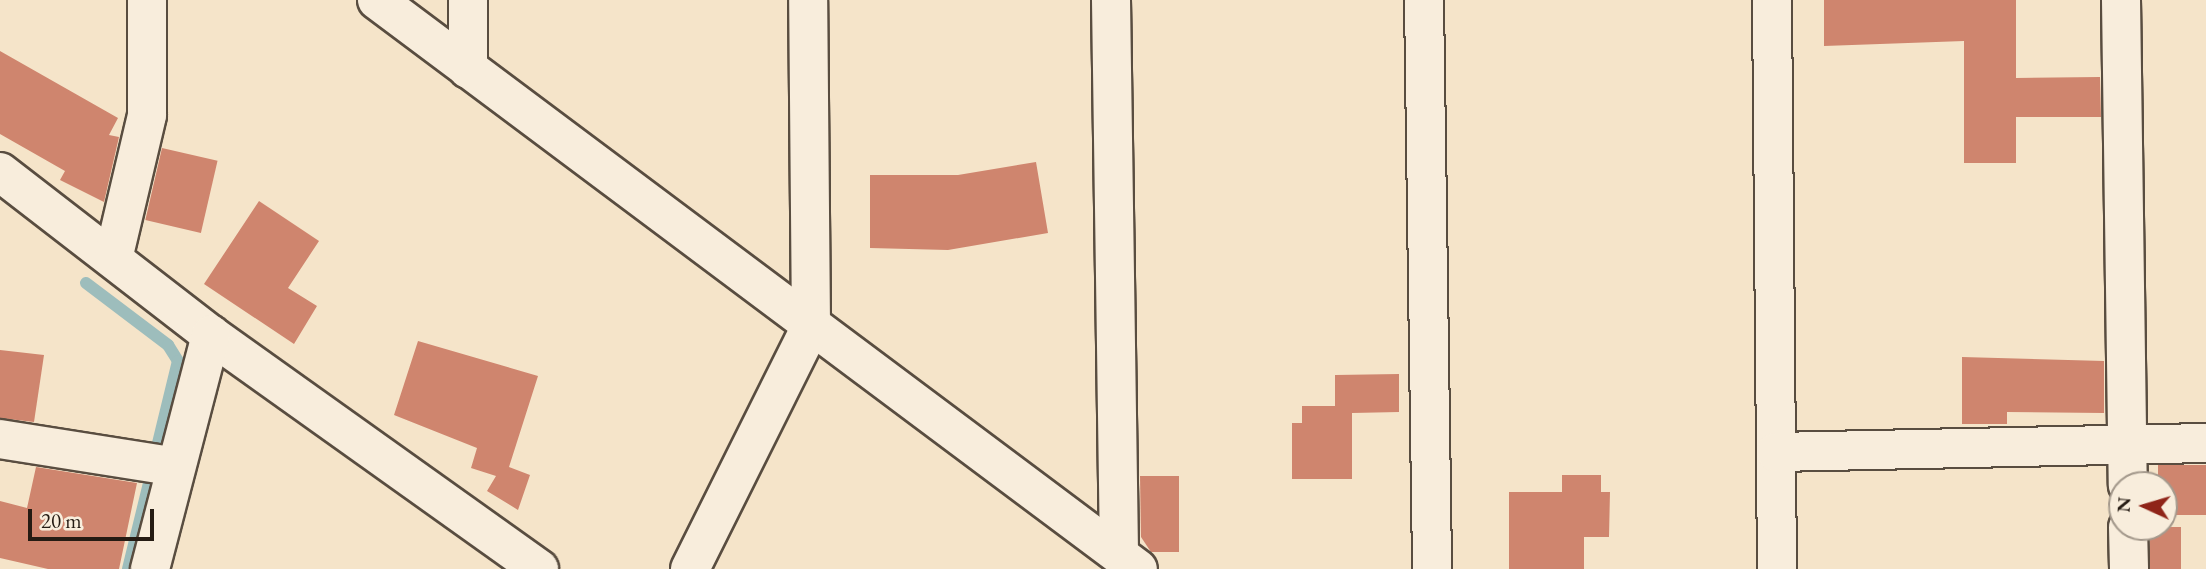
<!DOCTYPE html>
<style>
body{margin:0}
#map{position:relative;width:2206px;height:569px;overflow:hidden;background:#f5e4c9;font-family:"EB Garamond",serif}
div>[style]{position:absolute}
.stream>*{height:12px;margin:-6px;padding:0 6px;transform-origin:6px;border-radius:6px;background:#9dbdbc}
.building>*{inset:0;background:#cf856e;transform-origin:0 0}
.roads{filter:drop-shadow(2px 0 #594d40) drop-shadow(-2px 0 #594d40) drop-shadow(0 2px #594d40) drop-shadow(0 -2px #594d40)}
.minor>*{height:38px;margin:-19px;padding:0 19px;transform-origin:19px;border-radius:19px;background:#f8eddc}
span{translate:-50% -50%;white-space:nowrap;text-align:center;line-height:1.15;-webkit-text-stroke:7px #f8eddc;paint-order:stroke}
.north{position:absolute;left:2108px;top:471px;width:70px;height:70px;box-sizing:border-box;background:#f8eddc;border:2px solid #a4998c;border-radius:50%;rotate:274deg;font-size:19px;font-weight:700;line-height:28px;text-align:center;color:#251b13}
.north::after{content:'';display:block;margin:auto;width:24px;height:32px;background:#8f2418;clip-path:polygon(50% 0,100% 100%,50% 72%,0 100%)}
.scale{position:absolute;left:28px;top:509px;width:126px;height:32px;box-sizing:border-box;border:4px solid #251b13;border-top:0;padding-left:9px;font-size:21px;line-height:24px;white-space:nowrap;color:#251b13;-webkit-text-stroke:5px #f8eddc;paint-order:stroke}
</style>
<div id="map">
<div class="stream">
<div style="left:86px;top:283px;width:103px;rotate:37.1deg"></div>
<div style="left:168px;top:345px;width:19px;rotate:58deg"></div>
<div style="left:178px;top:361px;width:93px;rotate:103.7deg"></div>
<div style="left:128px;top:569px;width:93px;rotate:-76.3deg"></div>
</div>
<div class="building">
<div style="clip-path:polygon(1824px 0,2016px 0,2016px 78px,2100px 77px,2101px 117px,2016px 117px,2016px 163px,1964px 163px,1964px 41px,1824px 46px)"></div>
<div style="clip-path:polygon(0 51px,118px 118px,109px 135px,119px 137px,104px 202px,60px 180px,65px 171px,0 134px)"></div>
<div style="left:162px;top:148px;width:57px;height:74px;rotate:13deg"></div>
<div style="clip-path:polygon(1036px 162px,1048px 233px,948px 250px,870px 248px,870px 175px,958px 175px)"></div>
<div style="clip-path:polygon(259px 201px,319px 241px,288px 288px,317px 306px,294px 344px,204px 284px)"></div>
<div style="clip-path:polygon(418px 341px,538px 376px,509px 467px,530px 475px,518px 510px,487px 491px,496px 476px,471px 468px,477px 448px,394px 415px)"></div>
<div style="clip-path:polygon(0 350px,44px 355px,34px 422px,0 418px)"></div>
<div style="clip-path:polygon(1962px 357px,2104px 361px,2104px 413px,2007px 412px,2007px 424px,1962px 424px)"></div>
<div style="clip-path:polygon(1399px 374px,1399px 412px,1352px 413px,1352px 479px,1292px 479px,1292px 423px,1302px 423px,1302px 406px,1335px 406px,1335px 375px)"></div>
<div style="left:2206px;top:465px;width:50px;height:48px;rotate:90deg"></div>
<div style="clip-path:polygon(36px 467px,137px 483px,119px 569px,48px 569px,0 558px,0 501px,27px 508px)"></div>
<div style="clip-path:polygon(1562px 475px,1601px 475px,1601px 492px,1610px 492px,1609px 537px,1584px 537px,1584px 569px,1509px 569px,1509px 492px,1562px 492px)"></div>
<div style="clip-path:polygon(1140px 476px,1179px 476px,1179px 552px,1151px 552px,1141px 537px)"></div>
<div style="left:2150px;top:527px;width:31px;height:42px"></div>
</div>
<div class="roads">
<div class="minor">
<div style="left:377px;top:0;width:950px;rotate:36.79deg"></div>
<div style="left:1111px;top:0;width:554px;rotate:89.17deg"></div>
<div style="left:1424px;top:0;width:569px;rotate:89.19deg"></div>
<div style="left:1772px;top:0;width:569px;rotate:89.5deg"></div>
<div style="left:2121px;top:0;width:485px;rotate:89.2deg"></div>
<div style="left:468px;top:69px;width:69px;rotate:-90deg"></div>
<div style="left:0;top:172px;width:267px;rotate:37.7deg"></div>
<div style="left:211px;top:335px;width:403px;rotate:35.5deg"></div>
<div style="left:114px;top:255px;width:144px;rotate:-76.7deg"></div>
<div style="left:147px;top:115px;width:115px;rotate:-90deg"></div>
<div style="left:0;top:439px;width:178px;rotate:9deg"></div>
<div style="left:1776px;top:452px;width:430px;rotate:-1.2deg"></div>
<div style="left:2128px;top:527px;width:42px;rotate:88.6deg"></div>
<div style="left:150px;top:569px;width:242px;rotate:-75.4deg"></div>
<div style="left:690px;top:569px;width:271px;rotate:-63.5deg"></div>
<div style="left:811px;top:326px;width:326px;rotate:-90.5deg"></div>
</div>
</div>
<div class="north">N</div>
<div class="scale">20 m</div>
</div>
